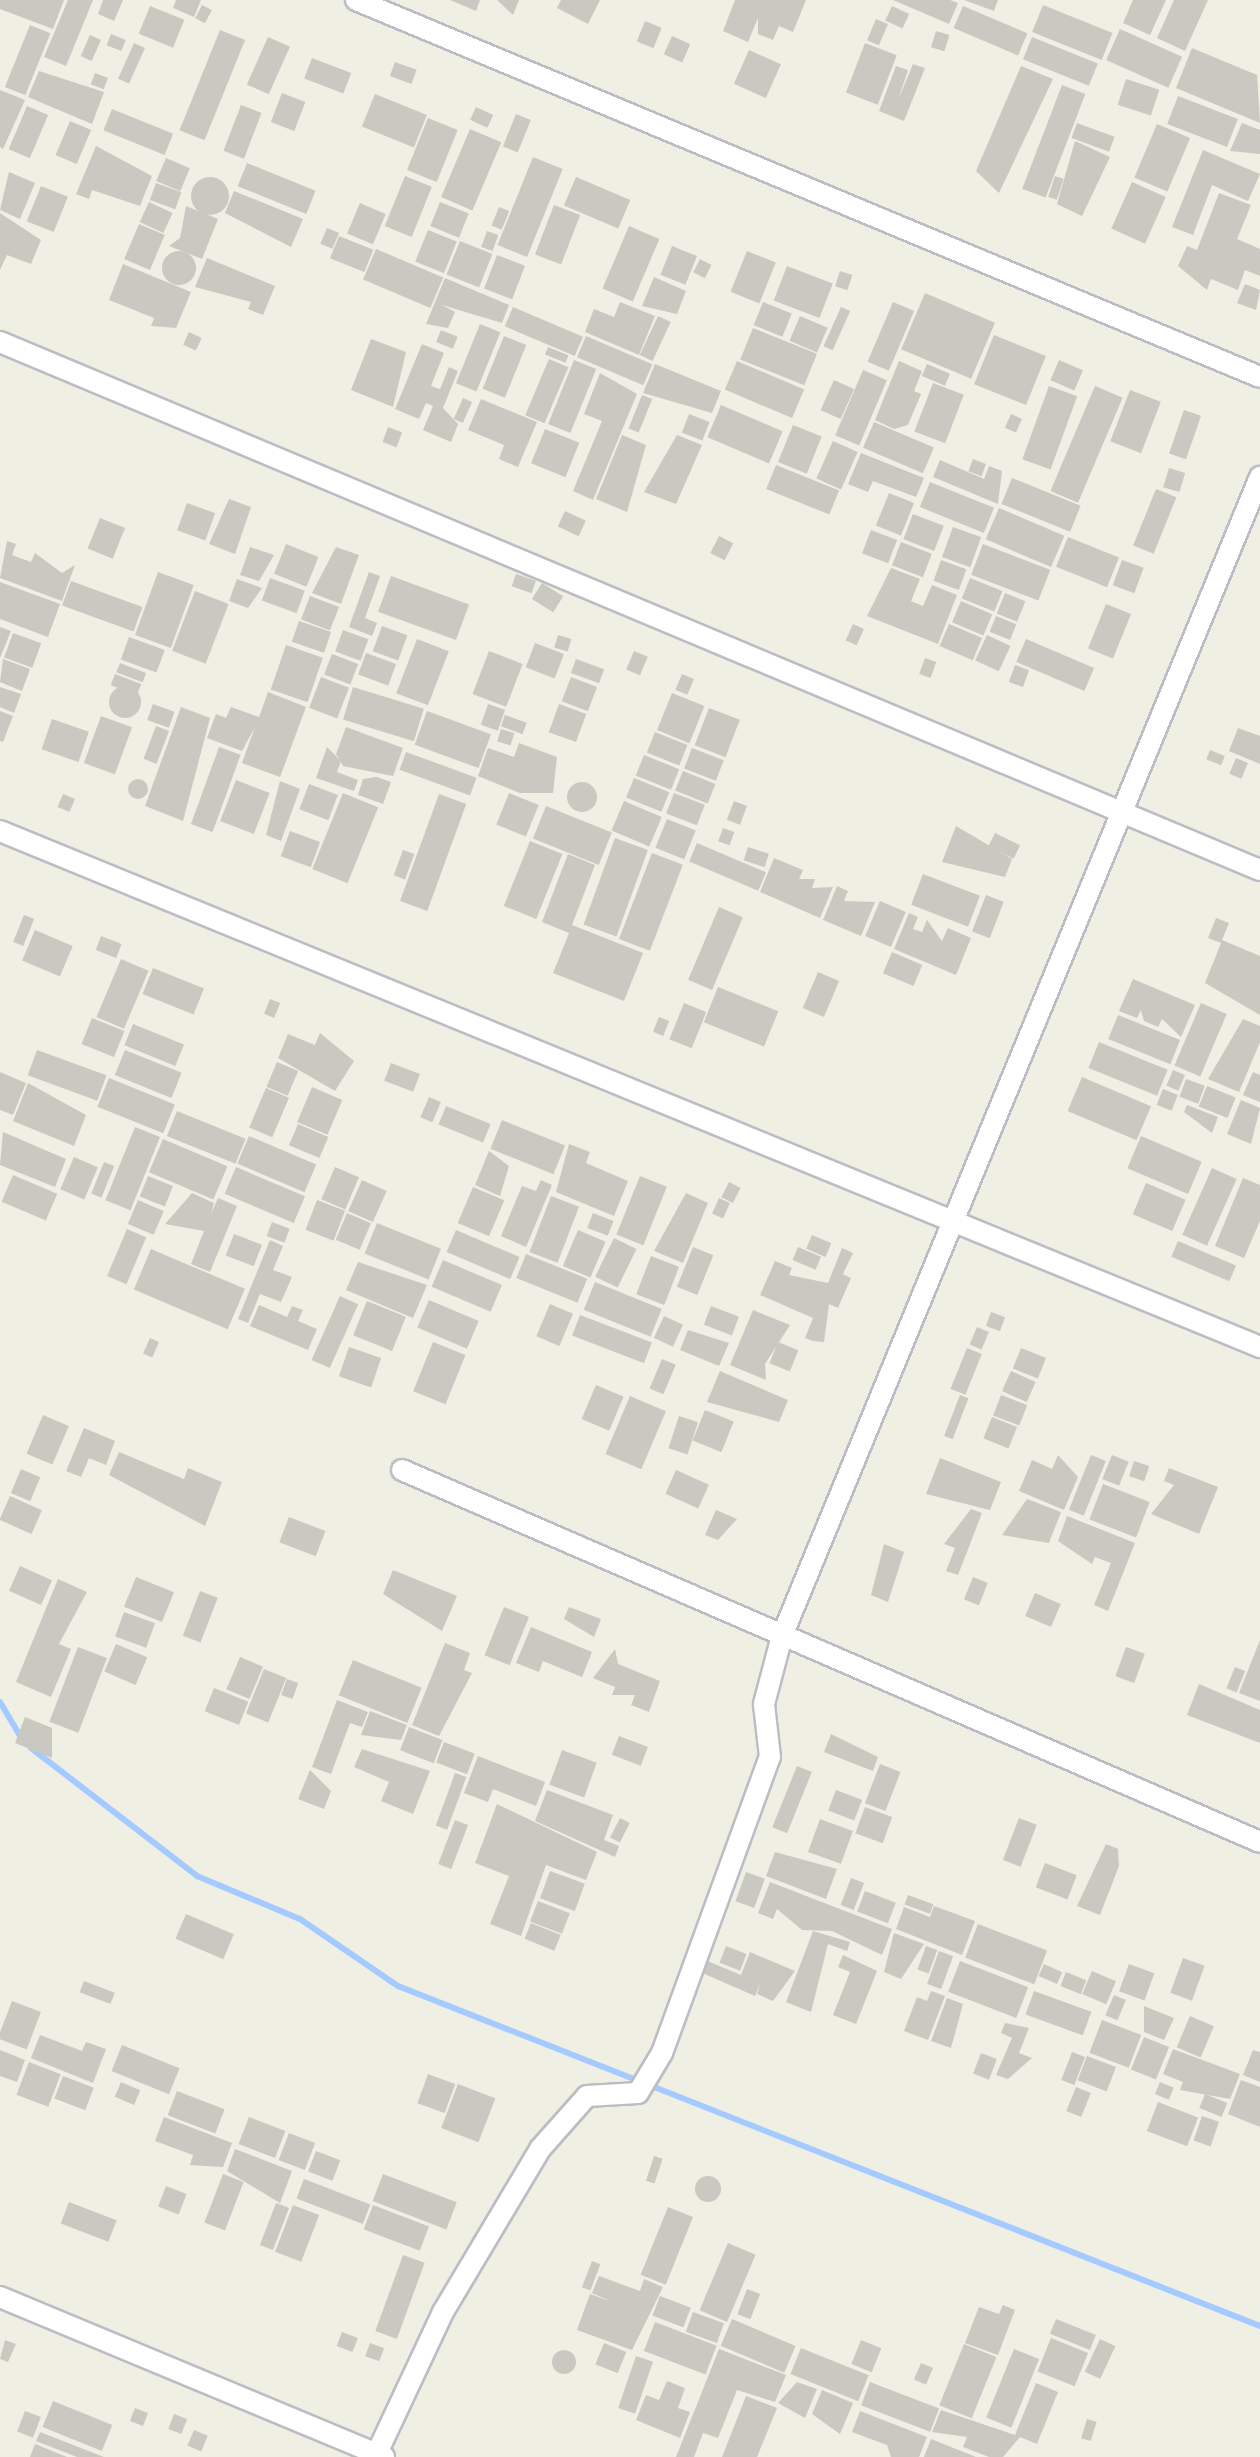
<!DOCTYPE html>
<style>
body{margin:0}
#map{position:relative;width:1260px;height:2457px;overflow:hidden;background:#efefe4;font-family:Rubik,sans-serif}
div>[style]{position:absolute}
.stream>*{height:6px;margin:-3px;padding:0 3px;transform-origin:3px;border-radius:3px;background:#a4caff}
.building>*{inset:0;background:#cac9c1;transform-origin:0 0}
.round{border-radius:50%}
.roads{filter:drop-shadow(2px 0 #bcbdc4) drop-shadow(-2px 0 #bcbdc4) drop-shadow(0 2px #bcbdc4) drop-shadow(0 -2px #bcbdc4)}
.minor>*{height:20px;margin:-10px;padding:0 10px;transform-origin:10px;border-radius:10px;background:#fff}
span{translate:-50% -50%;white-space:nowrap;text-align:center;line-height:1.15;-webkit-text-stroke:8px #fff;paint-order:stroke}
</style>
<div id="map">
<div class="stream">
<div style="left:0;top:1702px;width:43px;rotate:59.3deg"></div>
<div style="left:31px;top:1748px;width:210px;rotate:37.6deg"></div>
<div style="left:197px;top:1876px;width:112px;rotate:22.7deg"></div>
<div style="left:300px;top:1919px;width:119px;rotate:34.4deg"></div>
<div style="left:398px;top:1986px;width:927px;rotate:21.53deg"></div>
</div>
<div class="building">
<div style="clip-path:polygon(0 0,64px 0,53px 29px,0 9px)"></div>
<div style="clip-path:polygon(68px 0,93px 0,66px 66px,44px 57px)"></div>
<div style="clip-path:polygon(103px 0,123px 0,114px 21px,98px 14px)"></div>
<div style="clip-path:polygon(176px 0,201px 0,194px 17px,173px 8px)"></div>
<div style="clip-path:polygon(450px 0,480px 0,476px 11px)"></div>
<div style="clip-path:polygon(497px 0,519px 0,513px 15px)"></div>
<div style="clip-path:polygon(561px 0,600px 0,588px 24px,557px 8px)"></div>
<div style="clip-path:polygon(735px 0,806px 0,793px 32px,779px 26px,773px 40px,758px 34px,758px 18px,748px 42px,723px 31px)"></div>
<div style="clip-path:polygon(893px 0,950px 0,958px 3px,949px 24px)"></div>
<div style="clip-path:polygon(964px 0,998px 0,994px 11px)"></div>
<div style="clip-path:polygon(1133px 0,1166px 0,1150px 35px,1123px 23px)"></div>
<div style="clip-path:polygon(1174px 0,1208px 0,1185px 51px,1157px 38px)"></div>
<div style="left:202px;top:5px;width:11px;height:15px;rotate:27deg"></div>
<div style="left:1043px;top:5px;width:75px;height:29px;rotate:22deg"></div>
<div style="left:150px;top:6px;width:37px;height:30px;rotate:22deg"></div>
<div style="left:892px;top:6px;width:19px;height:16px;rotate:25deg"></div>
<div style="left:963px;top:6px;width:70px;height:24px;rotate:23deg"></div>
<div style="left:876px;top:19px;width:13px;height:23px;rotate:23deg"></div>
<div style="left:645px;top:21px;width:18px;height:22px;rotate:22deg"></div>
<div style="left:30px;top:25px;width:22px;height:67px;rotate:22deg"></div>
<div style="left:1120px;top:29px;width:68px;height:34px;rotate:24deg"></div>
<div style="left:220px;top:30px;width:27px;height:108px;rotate:22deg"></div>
<div style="left:936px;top:31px;width:14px;height:17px;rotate:17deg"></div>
<div style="left:111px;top:34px;width:16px;height:12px;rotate:22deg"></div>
<div style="left:90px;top:35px;width:12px;height:23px;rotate:24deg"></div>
<div style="left:672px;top:36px;width:20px;height:20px;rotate:24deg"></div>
<div style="left:268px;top:37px;width:24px;height:52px;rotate:24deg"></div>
<div style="left:1032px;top:37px;width:71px;height:24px;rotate:22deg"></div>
<div style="left:134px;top:43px;width:12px;height:39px;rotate:24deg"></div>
<div style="left:865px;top:43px;width:34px;height:53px;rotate:21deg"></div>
<div style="clip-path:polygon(1192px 48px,1257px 75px,1260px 123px,1176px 88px)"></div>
<div style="left:749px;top:50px;width:35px;height:37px;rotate:24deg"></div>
<div style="left:312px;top:58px;width:42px;height:22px;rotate:21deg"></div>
<div style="left:395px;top:62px;width:23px;height:15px;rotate:20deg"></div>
<div style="clip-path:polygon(913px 64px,925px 68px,904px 121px,879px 111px,896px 66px,908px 70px,898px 100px)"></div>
<div style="clip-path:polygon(1021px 66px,1053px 79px,999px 193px,976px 171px)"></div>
<div style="clip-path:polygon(39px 71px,104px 92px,92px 124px,28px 97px)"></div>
<div style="left:95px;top:73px;width:14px;height:12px;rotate:21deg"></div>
<div style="left:1126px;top:79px;width:35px;height:27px;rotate:18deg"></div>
<div style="left:1062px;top:85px;width:25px;height:111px;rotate:21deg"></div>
<div style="clip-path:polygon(0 90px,25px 100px,3px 149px,0 147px)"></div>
<div style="left:282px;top:93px;width:25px;height:31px;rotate:21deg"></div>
<div style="left:375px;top:94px;width:56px;height:35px;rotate:22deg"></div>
<div style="left:1178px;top:96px;width:64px;height:30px;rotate:21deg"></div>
<div style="left:241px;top:105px;width:22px;height:49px;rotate:21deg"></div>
<div style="left:27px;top:106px;width:23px;height:47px;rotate:23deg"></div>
<div style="left:476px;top:107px;width:19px;height:14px;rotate:25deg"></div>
<div style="left:112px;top:109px;width:66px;height:23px;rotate:22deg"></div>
<div style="left:516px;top:114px;width:16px;height:35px;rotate:22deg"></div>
<div style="left:428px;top:118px;width:32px;height:56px;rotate:22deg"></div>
<div style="left:70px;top:121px;width:23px;height:37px;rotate:23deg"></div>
<div style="left:1077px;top:123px;width:40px;height:16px;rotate:20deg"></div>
<div style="clip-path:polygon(1242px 123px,1260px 130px,1260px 154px,1230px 151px)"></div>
<div style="left:1157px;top:124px;width:36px;height:58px;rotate:23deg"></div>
<div style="left:470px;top:129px;width:34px;height:74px;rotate:23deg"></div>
<div style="clip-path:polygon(1075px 141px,1110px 157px,1082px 216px,1057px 204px)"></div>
<div style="clip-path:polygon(96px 146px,152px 176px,140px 206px,92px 190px,89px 199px,76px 194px)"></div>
<div style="clip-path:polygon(1203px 150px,1260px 174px,1248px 201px,1212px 185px,1193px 235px,1172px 227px)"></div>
<div style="left:533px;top:157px;width:32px;height:95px;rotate:22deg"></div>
<div style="left:166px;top:158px;width:26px;height:25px;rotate:23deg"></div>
<div style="left:247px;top:163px;width:74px;height:25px;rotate:22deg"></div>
<div style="clip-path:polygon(9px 172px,35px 183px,20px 219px,0 210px)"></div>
<div style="left:405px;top:176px;width:29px;height:54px;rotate:22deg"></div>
<div style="left:1055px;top:176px;width:9px;height:22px;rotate:18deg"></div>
<div style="left:576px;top:177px;width:59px;height:31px;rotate:23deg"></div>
<div class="round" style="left:191px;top:177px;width:38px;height:38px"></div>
<div style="left:1132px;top:182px;width:37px;height:51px;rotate:24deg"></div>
<div style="left:156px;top:183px;width:27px;height:18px;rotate:20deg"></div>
<div style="left:41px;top:186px;width:29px;height:38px;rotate:22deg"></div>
<div style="clip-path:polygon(234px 191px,303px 219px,291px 247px,225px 213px)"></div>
<div style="clip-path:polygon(1219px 193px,1251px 205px,1237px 239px,1260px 249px,1260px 276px,1245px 270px,1238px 290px,1211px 279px,1207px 290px,1178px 266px,1187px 246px,1197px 250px)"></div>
<div style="left:149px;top:202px;width:26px;height:22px;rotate:25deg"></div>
<div style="left:440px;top:202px;width:31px;height:26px;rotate:22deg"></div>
<div style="left:360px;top:203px;width:28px;height:33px;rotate:23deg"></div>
<div style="left:554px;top:205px;width:28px;height:53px;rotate:21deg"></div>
<div style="clip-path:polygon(186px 206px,218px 219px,202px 259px,169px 246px,180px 238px)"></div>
<div style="left:499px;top:207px;width:11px;height:20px;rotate:22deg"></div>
<div style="clip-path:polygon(0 213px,41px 240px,31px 264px,7px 255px,0 270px)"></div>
<div style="left:139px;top:224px;width:28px;height:38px;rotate:23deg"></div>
<div style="left:629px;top:226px;width:33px;height:68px;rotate:23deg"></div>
<div style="left:327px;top:228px;width:13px;height:17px;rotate:23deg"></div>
<div style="left:428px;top:230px;width:31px;height:34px;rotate:22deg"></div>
<div style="left:487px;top:231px;width:12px;height:17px;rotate:20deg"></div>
<div style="left:339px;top:236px;width:37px;height:24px;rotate:22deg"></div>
<div style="left:460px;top:241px;width:35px;height:36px;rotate:22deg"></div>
<div style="left:672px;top:246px;width:27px;height:31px;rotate:22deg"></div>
<div style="left:376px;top:249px;width:73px;height:33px;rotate:23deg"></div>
<div class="round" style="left:162px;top:251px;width:34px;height:34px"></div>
<div style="left:747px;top:251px;width:31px;height:44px;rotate:22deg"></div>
<div style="left:497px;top:255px;width:30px;height:36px;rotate:21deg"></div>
<div style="clip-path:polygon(207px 258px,275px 286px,263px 315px,248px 309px,251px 302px,195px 287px)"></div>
<div style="left:700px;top:259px;width:13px;height:15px;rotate:27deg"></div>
<div style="clip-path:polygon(123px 264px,191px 292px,176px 328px,151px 326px,154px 318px,109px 300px)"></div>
<div style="left:787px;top:266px;width:49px;height:37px;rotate:21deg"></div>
<div style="left:840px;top:271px;width:13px;height:16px;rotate:18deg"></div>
<div style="clip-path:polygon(654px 277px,686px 291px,677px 314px,642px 306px)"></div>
<div style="clip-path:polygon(445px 278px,509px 305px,502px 323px,442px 305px,455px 312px,448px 328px,426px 324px)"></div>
<div style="clip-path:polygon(1245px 284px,1260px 290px,1256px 310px,1237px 303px)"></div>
<div style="left:925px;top:293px;width:76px;height:61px;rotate:23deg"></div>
<div style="clip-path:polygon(620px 302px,655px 316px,639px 355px,585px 332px,594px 309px,614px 317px)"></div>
<div style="left:763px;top:302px;width:31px;height:25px;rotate:22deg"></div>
<div style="left:893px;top:302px;width:23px;height:65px;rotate:23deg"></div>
<div style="left:513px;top:307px;width:76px;height:21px;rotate:23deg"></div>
<div style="left:841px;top:307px;width:10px;height:43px;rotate:24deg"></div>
<div style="left:658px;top:316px;width:14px;height:43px;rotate:25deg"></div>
<div style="left:800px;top:316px;width:30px;height:27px;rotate:23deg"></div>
<div style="left:480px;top:324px;width:22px;height:64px;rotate:22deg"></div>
<div style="left:753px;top:328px;width:69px;height:34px;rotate:22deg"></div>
<div style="left:441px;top:330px;width:18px;height:13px;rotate:22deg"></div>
<div style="left:189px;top:332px;width:14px;height:14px;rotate:25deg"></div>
<div style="left:994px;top:335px;width:56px;height:53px;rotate:22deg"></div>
<div style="left:504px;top:336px;width:24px;height:57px;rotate:22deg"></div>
<div style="left:586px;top:336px;width:72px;height:23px;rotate:23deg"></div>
<div style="clip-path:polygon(371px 339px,406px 352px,393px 407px,351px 390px)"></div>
<div style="clip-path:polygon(422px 344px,444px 353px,431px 386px,440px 389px,449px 367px,458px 371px,443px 408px,458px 424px,451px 442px,423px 430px,433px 406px,426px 403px,419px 419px,395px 409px)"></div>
<div style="left:548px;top:347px;width:22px;height:8px;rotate:22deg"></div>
<div style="left:549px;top:359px;width:21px;height:61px;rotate:23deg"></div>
<div style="left:574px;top:360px;width:24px;height:69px;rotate:22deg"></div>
<div style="left:1059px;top:360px;width:26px;height:22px;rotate:23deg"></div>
<div style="left:737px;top:361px;width:73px;height:31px;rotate:23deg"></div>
<div style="clip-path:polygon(899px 361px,922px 371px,914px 391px,921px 394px,908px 425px,894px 429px,875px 420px)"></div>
<div style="clip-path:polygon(655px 364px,721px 391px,712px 413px,643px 393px)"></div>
<div style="left:927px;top:364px;width:25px;height:13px;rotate:23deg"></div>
<div style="left:863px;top:370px;width:26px;height:71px;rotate:23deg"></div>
<div style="clip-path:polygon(600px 373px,637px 394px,593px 500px,573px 491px,602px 421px,584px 414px)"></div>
<div style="left:834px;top:380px;width:22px;height:33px;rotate:24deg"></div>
<div style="left:933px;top:383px;width:33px;height:52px;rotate:21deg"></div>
<div style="left:1049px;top:386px;width:30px;height:78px;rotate:20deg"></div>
<div style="left:1095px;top:386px;width:30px;height:114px;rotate:23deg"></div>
<div style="left:1130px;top:390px;width:33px;height:55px;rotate:21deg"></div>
<div style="left:642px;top:395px;width:11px;height:36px;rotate:22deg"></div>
<div style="left:463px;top:398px;width:10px;height:23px;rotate:24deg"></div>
<div style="clip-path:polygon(481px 399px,537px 422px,518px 467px,499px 459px,504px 445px,468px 430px)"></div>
<div style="left:721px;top:405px;width:67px;height:35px;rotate:23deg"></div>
<div style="left:1184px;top:410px;width:18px;height:46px;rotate:19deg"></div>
<div style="left:689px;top:414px;width:22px;height:20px;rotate:21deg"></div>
<div style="left:1011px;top:414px;width:12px;height:15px;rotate:24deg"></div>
<div style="left:874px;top:422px;width:65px;height:28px;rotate:23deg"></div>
<div style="left:793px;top:425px;width:31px;height:40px;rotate:22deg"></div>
<div style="left:388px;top:427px;width:15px;height:16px;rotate:20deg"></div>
<div style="left:545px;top:429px;width:37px;height:37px;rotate:22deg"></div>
<div style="clip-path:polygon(622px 435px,646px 445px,627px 512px,596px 499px)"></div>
<div style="clip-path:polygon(677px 435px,702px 445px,676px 504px,644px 492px)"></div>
<div style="left:833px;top:441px;width:27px;height:41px;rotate:24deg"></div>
<div style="clip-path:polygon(861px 453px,924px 478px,916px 497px,873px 481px,868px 492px,848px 484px)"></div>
<div style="left:973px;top:459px;width:14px;height:13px;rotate:21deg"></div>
<div style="clip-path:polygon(940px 460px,984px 479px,989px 466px,1002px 471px,998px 504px,933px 477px)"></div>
<div style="left:776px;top:465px;width:68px;height:26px;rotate:22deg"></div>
<div style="left:1169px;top:468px;width:17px;height:20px;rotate:17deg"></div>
<div style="left:1012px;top:478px;width:74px;height:28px;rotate:22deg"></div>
<div style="left:930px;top:482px;width:69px;height:27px;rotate:22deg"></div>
<div style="left:1156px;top:489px;width:22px;height:61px;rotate:22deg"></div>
<div style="left:889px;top:493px;width:27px;height:35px;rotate:22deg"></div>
<div style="clip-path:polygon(229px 499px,251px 507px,235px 554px,209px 544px)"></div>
<div style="left:187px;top:503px;width:30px;height:29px;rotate:20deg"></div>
<div style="left:999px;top:508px;width:71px;height:34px;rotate:23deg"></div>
<div style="left:565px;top:511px;width:23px;height:17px;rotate:25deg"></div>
<div style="left:913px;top:514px;width:33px;height:27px;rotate:21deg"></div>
<div style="left:100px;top:518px;width:27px;height:33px;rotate:22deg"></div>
<div style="left:953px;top:527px;width:30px;height:32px;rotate:20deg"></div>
<div style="left:871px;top:530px;width:28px;height:25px;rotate:21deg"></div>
<div style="left:719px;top:536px;width:16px;height:19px;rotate:27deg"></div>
<div style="left:1068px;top:537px;width:55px;height:32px;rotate:22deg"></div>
<div style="clip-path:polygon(7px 541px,16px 544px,12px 555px,31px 562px,35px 553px,62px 573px,75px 565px,62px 601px,0 578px)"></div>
<div style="left:901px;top:542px;width:33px;height:25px;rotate:21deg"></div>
<div style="left:286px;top:544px;width:35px;height:32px;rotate:22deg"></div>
<div style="left:983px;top:544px;width:72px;height:33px;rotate:21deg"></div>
<div style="clip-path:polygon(250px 547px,274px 555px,259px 581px,240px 575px)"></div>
<div style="clip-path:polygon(336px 547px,359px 555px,341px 604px,312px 593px)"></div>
<div style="left:941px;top:560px;width:27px;height:22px;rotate:20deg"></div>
<div style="left:1122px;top:560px;width:23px;height:27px;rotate:20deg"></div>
<div style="clip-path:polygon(891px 568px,920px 579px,911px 601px,923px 606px,932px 585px,957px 595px,938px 644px,867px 616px)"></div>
<div style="left:158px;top:572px;width:38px;height:67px;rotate:20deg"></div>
<div style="clip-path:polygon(369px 572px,380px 576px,365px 618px,377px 623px,372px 636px,349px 627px)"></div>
<div style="left:516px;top:574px;width:21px;height:13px;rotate:19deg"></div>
<div style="left:391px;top:576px;width:83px;height:38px;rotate:20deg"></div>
<div style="left:270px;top:578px;width:37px;height:24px;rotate:20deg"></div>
<div style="left:970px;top:578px;width:35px;height:22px;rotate:22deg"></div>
<div style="clip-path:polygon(237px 579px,262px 588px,248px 608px,229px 601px)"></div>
<div style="left:71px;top:581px;width:76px;height:26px;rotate:20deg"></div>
<div style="clip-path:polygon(0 582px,60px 604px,48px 637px,0 619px)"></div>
<div style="left:542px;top:583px;width:25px;height:19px;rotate:32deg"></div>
<div style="left:195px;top:591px;width:36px;height:64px;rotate:21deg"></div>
<div style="left:1005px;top:593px;width:22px;height:22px;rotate:22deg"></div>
<div style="left:310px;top:596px;width:31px;height:25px;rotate:21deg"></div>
<div style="left:961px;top:601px;width:34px;height:23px;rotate:23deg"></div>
<div style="left:1106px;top:604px;width:27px;height:48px;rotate:22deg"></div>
<div style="left:996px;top:616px;width:22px;height:17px;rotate:22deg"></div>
<div style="left:299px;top:621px;width:34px;height:22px;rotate:19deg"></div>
<div style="left:853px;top:624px;width:12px;height:18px;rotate:24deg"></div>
<div style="left:949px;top:624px;width:36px;height:24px;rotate:23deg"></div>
<div style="left:382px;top:626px;width:27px;height:27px;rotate:20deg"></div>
<div style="clip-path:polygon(0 627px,11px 631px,0 658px)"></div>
<div style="left:343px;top:630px;width:27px;height:23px;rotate:20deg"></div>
<div style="left:13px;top:633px;width:30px;height:26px;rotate:20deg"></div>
<div style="left:558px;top:635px;width:14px;height:13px;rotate:17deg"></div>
<div style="left:987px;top:635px;width:26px;height:28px;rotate:25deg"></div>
<div style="left:129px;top:637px;width:38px;height:24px;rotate:20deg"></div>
<div style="left:417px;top:639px;width:34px;height:58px;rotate:21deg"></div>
<div style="left:1026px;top:639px;width:74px;height:25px;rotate:23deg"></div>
<div style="left:535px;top:643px;width:31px;height:26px;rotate:21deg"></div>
<div style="left:286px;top:645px;width:39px;height:47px;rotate:19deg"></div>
<div style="left:489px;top:651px;width:36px;height:46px;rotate:21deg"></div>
<div style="left:634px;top:651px;width:15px;height:20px;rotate:23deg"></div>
<div style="left:366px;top:653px;width:32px;height:23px;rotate:20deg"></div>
<div style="left:332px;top:654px;width:28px;height:22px;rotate:21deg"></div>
<div style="left:925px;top:658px;width:12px;height:17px;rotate:20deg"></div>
<div style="clip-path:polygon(3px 659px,30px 669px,22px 691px,0 682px)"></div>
<div style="left:576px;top:659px;width:30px;height:15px;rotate:20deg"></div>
<div style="left:120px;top:663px;width:28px;height:10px;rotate:21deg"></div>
<div style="left:1015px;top:665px;width:15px;height:18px;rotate:20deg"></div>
<div style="left:115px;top:674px;width:28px;height:12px;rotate:21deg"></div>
<div style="left:682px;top:674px;width:13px;height:17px;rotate:23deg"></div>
<div style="left:321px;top:677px;width:30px;height:33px;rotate:21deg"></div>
<div style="left:571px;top:677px;width:28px;height:26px;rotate:21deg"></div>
<div class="round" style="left:109px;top:686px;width:32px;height:32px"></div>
<div style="clip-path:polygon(0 687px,21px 694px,14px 713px,0 707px)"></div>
<div style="left:353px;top:687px;width:74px;height:34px;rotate:17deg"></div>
<div style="clip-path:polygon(268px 692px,306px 707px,280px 777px,242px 763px,255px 727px,242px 751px,207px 738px,216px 714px,226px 718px,231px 707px,259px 717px)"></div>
<div style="left:672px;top:693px;width:35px;height:40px;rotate:22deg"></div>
<div style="left:153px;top:704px;width:23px;height:17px;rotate:20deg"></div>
<div style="left:488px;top:704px;width:18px;height:22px;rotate:19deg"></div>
<div style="left:559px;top:704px;width:29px;height:30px;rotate:20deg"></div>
<div style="clip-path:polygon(181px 707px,210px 718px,183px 821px,145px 806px)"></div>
<div style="left:709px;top:708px;width:33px;height:40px;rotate:21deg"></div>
<div style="clip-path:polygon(0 711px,13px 716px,3px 742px,0 741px)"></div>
<div style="left:427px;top:711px;width:68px;height:36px;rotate:20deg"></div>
<div style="left:505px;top:715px;width:23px;height:12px;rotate:20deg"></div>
<div style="left:101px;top:716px;width:33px;height:50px;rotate:20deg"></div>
<div style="left:52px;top:719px;width:39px;height:32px;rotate:19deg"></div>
<div style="left:156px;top:726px;width:14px;height:35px;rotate:21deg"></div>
<div style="clip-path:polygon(346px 727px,403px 748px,393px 776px,343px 766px,336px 754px)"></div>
<div style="clip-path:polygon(1238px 728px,1260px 736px,1260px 764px,1229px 751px)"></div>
<div style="left:501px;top:729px;width:14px;height:13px;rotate:17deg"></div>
<div style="left:655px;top:732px;width:35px;height:22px;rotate:22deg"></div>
<div style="clip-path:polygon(519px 743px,557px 757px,553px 793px,520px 793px,478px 776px,488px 748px,514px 757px)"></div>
<div style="left:219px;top:747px;width:23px;height:82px;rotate:20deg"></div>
<div style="clip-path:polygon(327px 747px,341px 761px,337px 772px,358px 780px,354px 791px,316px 778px)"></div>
<div style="left:692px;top:748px;width:34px;height:22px;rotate:21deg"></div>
<div style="left:1210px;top:750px;width:16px;height:10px;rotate:22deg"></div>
<div style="left:406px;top:752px;width:75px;height:19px;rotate:20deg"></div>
<div style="left:644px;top:755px;width:38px;height:22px;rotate:22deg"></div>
<div style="left:1236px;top:758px;width:13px;height:17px;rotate:23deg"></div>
<div style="left:683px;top:771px;width:35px;height:21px;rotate:22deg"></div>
<div style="clip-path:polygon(377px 777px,391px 782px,383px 804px,358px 795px,363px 779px)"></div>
<div style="left:634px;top:778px;width:38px;height:21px;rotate:22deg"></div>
<div class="round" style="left:128px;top:779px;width:20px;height:20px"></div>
<div style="left:236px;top:780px;width:36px;height:44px;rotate:21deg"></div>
<div style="clip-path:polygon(280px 781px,300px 789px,281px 841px,266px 835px)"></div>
<div class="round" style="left:567px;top:782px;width:30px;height:30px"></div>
<div style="left:309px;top:784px;width:31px;height:27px;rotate:21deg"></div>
<div style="left:343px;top:793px;width:38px;height:82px;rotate:22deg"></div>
<div style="left:509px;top:793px;width:32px;height:34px;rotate:22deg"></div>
<div style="left:674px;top:793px;width:33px;height:22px;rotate:21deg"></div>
<div style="left:63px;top:794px;width:13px;height:14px;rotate:23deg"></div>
<div style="left:439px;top:794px;width:29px;height:114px;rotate:20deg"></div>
<div style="left:624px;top:801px;width:41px;height:32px;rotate:23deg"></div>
<div style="left:734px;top:801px;width:14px;height:20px;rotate:21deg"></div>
<div style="left:546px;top:806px;width:71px;height:35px;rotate:22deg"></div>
<div style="left:667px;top:819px;width:31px;height:31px;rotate:22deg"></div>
<div style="clip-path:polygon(956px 826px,1012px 859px,1005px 877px,942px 862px)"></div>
<div style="left:723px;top:828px;width:12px;height:14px;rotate:20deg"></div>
<div style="left:290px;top:831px;width:32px;height:27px;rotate:20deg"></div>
<div style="left:995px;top:833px;width:28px;height:15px;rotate:26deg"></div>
<div style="left:615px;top:838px;width:35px;height:92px;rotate:20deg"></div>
<div style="left:530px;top:841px;width:35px;height:70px;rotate:22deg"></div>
<div style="left:697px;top:843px;width:75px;height:20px;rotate:23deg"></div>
<div style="left:748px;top:847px;width:22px;height:14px;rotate:18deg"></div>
<div style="left:403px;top:850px;width:12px;height:27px;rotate:20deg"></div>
<div style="left:652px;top:853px;width:33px;height:92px;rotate:21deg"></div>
<div style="clip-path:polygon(568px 854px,595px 865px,572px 925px,643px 953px,624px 1001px,553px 973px,569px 933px,542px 922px)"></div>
<div style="clip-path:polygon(774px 858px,803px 870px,799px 879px,815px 879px,812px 888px,833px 887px,820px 918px,760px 892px)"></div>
<div style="left:923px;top:874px;width:61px;height:33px;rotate:21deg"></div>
<div style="clip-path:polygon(837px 886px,848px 891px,844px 901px,875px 902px,861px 936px,823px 920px)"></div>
<div style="left:986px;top:895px;width:19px;height:39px;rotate:21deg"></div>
<div style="left:880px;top:901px;width:28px;height:38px;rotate:23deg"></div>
<div style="left:719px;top:907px;width:26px;height:79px;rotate:23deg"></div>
<div style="clip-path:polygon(909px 913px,918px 917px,913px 929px,922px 932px,927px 920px,942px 941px,948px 928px,971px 938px,956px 975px,894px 949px)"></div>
<div style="left:24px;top:915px;width:11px;height:29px;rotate:22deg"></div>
<div style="clip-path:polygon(1216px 918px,1229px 923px,1222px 940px,1260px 956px,1260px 1015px,1205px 983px,1221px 943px,1208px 938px)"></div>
<div style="left:35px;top:930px;width:41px;height:33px;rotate:23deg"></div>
<div style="left:101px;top:936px;width:22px;height:15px;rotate:21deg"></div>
<div style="left:892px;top:952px;width:33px;height:23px;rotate:23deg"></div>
<div style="left:121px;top:959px;width:30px;height:63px;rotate:23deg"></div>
<div style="left:153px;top:968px;width:55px;height:28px;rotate:22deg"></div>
<div style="left:818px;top:972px;width:23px;height:39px;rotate:23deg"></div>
<div style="clip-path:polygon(1133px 979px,1195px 1005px,1181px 1037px,1162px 1019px,1158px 1027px,1144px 1021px,1141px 1010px,1137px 1018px,1119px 1011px)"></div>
<div style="left:718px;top:987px;width:65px;height:38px;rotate:22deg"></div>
<div style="left:270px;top:999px;width:11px;height:16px;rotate:22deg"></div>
<div style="left:684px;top:1003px;width:24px;height:39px;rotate:22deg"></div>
<div style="left:1201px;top:1003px;width:28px;height:68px;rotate:23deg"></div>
<div style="left:1118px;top:1015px;width:67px;height:26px;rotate:22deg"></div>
<div style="left:659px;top:1017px;width:11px;height:16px;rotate:22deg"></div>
<div style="left:92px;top:1018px;width:35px;height:28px;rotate:22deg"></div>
<div style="clip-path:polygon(1243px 1019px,1260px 1026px,1260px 1042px,1239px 1092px,1208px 1079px)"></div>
<div style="left:133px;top:1024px;width:55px;height:23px;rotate:22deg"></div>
<div style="clip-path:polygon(320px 1033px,354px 1061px,335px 1091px,278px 1058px,288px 1034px,315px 1045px)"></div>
<div style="left:1099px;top:1042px;width:74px;height:28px;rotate:22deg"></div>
<div style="left:37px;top:1050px;width:74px;height:27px;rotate:20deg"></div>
<div style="left:125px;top:1050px;width:61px;height:27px;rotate:22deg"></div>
<div style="left:277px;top:1062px;width:23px;height:27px;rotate:23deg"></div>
<div style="left:391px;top:1063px;width:31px;height:19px;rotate:21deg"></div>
<div style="left:1173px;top:1070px;width:13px;height:17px;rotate:23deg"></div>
<div style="clip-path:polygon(0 1072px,26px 1083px,13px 1115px,0 1110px)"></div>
<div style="clip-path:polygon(1253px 1072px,1260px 1075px,1260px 1102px,1243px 1095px)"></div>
<div style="left:1082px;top:1077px;width:75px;height:37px;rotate:23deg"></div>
<div style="left:109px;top:1078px;width:71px;height:31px;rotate:22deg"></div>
<div style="left:1186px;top:1079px;width:20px;height:19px;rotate:20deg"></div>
<div style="clip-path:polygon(28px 1083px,86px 1115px,74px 1146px,13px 1121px)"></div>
<div style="left:1207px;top:1086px;width:31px;height:22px;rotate:22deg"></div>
<div style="left:312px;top:1087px;width:33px;height:38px;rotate:23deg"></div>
<div style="left:266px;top:1088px;width:25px;height:43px;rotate:23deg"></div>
<div style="left:1163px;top:1089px;width:16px;height:17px;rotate:22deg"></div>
<div style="left:429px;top:1097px;width:13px;height:22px;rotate:23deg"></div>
<div style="clip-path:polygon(1241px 1100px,1260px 1108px,1251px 1144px,1227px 1134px)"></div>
<div style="clip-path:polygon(1187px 1105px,1218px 1117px,1212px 1133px,1184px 1112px)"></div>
<div style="left:446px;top:1106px;width:48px;height:20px;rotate:22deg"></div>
<div style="left:177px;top:1111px;width:74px;height:27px;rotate:22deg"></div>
<div style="left:502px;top:1120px;width:68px;height:31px;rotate:22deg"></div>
<div style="left:298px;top:1124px;width:33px;height:23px;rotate:23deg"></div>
<div style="left:135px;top:1127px;width:27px;height:79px;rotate:22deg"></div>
<div style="clip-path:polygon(3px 1132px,66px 1159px,55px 1187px,0 1165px)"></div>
<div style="left:249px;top:1136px;width:73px;height:30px;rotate:23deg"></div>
<div style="left:1141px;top:1136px;width:66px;height:35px;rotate:23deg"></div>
<div style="left:163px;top:1139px;width:70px;height:36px;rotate:23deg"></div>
<div style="clip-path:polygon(569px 1144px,590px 1152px,586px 1163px,628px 1181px,614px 1216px,556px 1192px)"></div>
<div style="clip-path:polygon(489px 1151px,509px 1166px,500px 1196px,475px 1185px)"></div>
<div style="left:74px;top:1157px;width:26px;height:35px;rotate:23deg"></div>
<div style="left:104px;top:1162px;width:11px;height:34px;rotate:22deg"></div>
<div style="left:236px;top:1167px;width:75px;height:29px;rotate:23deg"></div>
<div style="left:335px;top:1167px;width:26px;height:35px;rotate:23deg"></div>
<div style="left:1212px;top:1168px;width:27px;height:73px;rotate:24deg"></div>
<div style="left:13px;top:1175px;width:48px;height:29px;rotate:23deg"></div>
<div style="left:148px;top:1176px;width:27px;height:22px;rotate:22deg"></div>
<div style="left:640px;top:1176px;width:29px;height:63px;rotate:22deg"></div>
<div style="clip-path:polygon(1243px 1178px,1260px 1185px,1260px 1221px,1244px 1258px,1215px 1246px)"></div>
<div style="left:362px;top:1180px;width:27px;height:34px;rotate:24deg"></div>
<div style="clip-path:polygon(541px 1180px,552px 1185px,526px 1247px,501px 1236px,522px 1186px,536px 1191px)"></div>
<div style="left:729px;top:1182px;width:13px;height:17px;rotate:27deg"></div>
<div style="left:1146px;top:1183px;width:43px;height:34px;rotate:23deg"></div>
<div style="left:473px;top:1187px;width:34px;height:39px;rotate:23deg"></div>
<div style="clip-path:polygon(192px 1193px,214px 1203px,211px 1214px,218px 1198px,237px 1206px,210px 1272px,191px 1264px,204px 1231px,165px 1224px)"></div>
<div style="clip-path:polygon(686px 1193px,708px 1203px,683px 1263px,654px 1251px)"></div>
<div style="left:551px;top:1196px;width:30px;height:60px;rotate:21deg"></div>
<div style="left:719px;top:1198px;width:12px;height:17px;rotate:24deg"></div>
<div style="left:138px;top:1200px;width:28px;height:26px;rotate:23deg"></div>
<div style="left:317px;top:1200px;width:30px;height:32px;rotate:21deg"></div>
<div style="left:347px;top:1213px;width:26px;height:29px;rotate:23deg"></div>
<div style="left:593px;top:1213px;width:22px;height:16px;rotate:21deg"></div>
<div style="left:272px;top:1222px;width:19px;height:15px;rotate:21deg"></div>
<div style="left:377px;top:1223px;width:69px;height:33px;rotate:22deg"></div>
<div style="left:127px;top:1229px;width:21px;height:51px;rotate:23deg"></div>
<div style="left:456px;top:1230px;width:69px;height:24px;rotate:23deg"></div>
<div style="left:578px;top:1230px;width:30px;height:39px;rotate:23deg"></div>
<div style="left:234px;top:1234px;width:30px;height:23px;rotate:21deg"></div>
<div style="left:812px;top:1235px;width:21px;height:15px;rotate:23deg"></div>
<div style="left:614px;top:1238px;width:25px;height:43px;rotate:26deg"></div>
<div style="clip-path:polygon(270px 1240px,283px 1246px,273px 1270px,292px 1277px,281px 1302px,260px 1294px,248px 1323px,238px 1319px)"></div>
<div style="left:1178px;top:1241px;width:63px;height:17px;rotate:23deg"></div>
<div style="left:693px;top:1247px;width:22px;height:43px;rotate:22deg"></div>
<div style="left:798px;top:1247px;width:25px;height:14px;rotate:23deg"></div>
<div style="clip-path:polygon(842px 1248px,853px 1253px,843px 1274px,851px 1278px,838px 1308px,829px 1304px,824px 1342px,813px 1341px,805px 1338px,813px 1318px,760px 1295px,775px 1261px,792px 1268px,789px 1275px,828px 1283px)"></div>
<div style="left:151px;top:1249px;width:102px;height:44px;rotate:23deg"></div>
<div style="left:526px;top:1254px;width:66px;height:26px;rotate:22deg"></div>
<div style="left:651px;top:1256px;width:30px;height:41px;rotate:21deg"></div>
<div style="left:443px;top:1260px;width:64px;height:29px;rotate:23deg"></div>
<div style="clip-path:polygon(358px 1262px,427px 1285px,413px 1318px,346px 1290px)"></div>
<div style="left:595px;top:1282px;width:72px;height:30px;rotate:22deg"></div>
<div style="left:340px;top:1296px;width:20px;height:70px;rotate:24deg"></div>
<div style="left:429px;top:1300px;width:54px;height:30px;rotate:23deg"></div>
<div style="left:367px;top:1301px;width:42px;height:37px;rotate:22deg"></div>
<div style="left:550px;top:1304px;width:25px;height:35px;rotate:23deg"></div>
<div style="clip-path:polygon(259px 1305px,287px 1317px,292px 1306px,303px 1310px,298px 1321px,317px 1329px,308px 1350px,250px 1326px)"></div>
<div style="left:711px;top:1306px;width:30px;height:20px;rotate:21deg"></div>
<div style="clip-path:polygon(753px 1310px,790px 1325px,765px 1364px,766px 1380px,730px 1365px)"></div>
<div style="left:991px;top:1312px;width:15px;height:15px;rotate:20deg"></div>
<div style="left:580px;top:1315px;width:77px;height:22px;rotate:21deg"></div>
<div style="left:664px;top:1316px;width:21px;height:24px;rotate:25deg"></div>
<div style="left:977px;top:1327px;width:13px;height:19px;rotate:23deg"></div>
<div style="clip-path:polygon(688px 1330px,729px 1343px,719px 1366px,680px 1350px)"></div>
<div style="left:150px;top:1338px;width:10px;height:17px;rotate:24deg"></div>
<div style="left:433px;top:1342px;width:35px;height:53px;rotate:22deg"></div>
<div style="left:778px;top:1342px;width:22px;height:23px;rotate:22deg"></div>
<div style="left:349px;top:1347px;width:34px;height:31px;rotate:19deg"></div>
<div style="left:967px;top:1348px;width:16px;height:44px;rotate:22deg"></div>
<div style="left:1021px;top:1348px;width:27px;height:22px;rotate:22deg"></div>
<div style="left:662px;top:1359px;width:15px;height:32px;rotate:23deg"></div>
<div style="clip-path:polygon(720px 1371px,788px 1400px,779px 1422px,707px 1402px)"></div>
<div style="left:1011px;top:1371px;width:27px;height:22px;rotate:24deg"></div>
<div style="left:596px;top:1385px;width:30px;height:37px;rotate:23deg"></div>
<div style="left:960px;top:1395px;width:9px;height:44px;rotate:21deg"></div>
<div style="left:1001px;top:1395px;width:28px;height:22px;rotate:21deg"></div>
<div style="left:630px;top:1396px;width:39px;height:63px;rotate:23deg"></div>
<div style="left:705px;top:1410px;width:31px;height:33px;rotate:22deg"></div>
<div style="left:43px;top:1415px;width:28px;height:42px;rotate:23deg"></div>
<div style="left:679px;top:1416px;width:20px;height:34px;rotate:18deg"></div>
<div style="left:992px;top:1417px;width:27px;height:23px;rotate:22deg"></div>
<div style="clip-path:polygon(84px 1428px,115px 1441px,106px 1465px,89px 1458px,81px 1477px,66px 1471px)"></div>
<div style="clip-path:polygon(119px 1452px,184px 1479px,188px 1468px,222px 1482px,205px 1526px,109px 1475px)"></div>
<div style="clip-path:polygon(1058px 1455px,1078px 1477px,1064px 1510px,1019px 1491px,1032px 1460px,1052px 1469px)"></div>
<div style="left:1091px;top:1455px;width:16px;height:59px;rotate:22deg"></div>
<div style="left:1112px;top:1455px;width:18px;height:26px;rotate:22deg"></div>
<div style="clip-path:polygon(940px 1458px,1001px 1482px,990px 1510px,926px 1494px)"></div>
<div style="left:1134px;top:1461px;width:16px;height:16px;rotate:18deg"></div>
<div style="clip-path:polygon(1169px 1468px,1218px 1487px,1199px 1534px,1151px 1514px,1174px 1485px,1164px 1481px)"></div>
<div style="left:21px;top:1469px;width:21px;height:26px;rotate:23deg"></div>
<div style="left:676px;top:1470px;width:36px;height:26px;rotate:24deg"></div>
<div style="left:1103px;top:1484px;width:50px;height:38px;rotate:21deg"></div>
<div style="left:10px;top:1496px;width:35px;height:26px;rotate:24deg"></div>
<div style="clip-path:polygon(1027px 1499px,1061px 1512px,1049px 1543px,1002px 1535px)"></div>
<div style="clip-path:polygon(971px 1509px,982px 1513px,958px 1575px,946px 1571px,955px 1548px,944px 1544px)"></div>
<div style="clip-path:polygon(716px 1510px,737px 1519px,718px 1540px,705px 1535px)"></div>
<div style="clip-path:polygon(1067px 1516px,1135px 1543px,1108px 1611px,1094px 1605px,1111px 1563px,1095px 1557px,1092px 1564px,1058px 1541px)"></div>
<div style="left:289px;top:1517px;width:39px;height:27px;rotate:21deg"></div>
<div style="clip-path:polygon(884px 1544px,904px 1552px,888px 1602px,871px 1595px)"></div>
<div style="left:20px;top:1566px;width:35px;height:27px;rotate:24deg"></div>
<div style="clip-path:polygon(393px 1570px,457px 1596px,442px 1631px,383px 1594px)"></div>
<div style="left:136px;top:1577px;width:41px;height:32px;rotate:22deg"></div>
<div style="left:973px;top:1577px;width:16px;height:24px;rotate:22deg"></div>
<div style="clip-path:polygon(58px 1579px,87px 1592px,59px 1644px,71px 1649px,51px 1697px,16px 1682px)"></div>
<div style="left:200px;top:1591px;width:19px;height:48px;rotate:21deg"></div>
<div style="left:1035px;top:1593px;width:28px;height:25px;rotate:23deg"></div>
<div style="left:504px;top:1607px;width:27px;height:52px;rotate:22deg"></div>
<div style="clip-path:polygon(569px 1607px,601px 1619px,594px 1637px,564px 1619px)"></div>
<div style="left:124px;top:1612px;width:33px;height:26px;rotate:20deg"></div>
<div style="clip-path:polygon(531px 1627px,592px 1652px,582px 1677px,543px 1661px,539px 1672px,516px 1663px)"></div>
<div style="clip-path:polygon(1260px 1640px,1260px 1701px,1239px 1693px)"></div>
<div style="clip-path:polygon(445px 1643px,470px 1653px,464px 1670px,472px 1673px,439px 1736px,412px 1725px)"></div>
<div style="left:116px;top:1644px;width:34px;height:30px;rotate:23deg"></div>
<div style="left:78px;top:1647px;width:31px;height:80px;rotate:21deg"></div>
<div style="left:1126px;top:1647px;width:20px;height:31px;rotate:20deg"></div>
<div style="clip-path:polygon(615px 1649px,618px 1664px,660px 1681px,649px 1712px,631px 1705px,635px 1695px,612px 1695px,615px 1687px,593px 1678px)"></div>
<div style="left:240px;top:1657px;width:25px;height:35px;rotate:23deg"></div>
<div style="left:353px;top:1660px;width:74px;height:38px;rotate:22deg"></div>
<div style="left:1235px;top:1667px;width:11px;height:23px;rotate:22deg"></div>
<div style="left:264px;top:1669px;width:24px;height:48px;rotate:22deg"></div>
<div style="left:287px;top:1679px;width:12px;height:17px;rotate:20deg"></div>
<div style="clip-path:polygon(1199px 1684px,1260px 1710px,1260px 1743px,1187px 1715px)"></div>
<div style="left:214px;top:1688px;width:37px;height:25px;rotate:22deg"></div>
<div style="clip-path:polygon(337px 1700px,368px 1712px,362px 1727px,350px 1723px,331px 1774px,312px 1767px)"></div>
<div style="clip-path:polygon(370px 1711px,407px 1725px,401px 1740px,361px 1735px)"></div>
<div style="clip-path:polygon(25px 1717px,52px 1728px,52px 1758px,15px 1743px)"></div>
<div style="left:409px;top:1727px;width:36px;height:25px;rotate:21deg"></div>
<div style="clip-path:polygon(831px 1734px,878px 1757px,873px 1771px,824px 1752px)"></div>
<div style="left:619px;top:1736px;width:31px;height:20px;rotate:21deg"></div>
<div style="left:444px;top:1742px;width:33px;height:22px;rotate:21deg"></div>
<div style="clip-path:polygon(362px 1749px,430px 1771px,413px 1814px,381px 1801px,389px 1782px,354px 1767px)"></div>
<div style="left:562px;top:1750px;width:37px;height:37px;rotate:20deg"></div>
<div style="clip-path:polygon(478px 1756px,545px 1782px,536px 1806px,493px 1789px,488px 1802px,464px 1793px)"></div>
<div style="left:880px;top:1764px;width:22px;height:42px;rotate:21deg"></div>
<div style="left:797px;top:1766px;width:16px;height:66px;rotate:22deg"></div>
<div style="clip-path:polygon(310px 1770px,331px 1791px,324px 1809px,298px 1799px)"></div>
<div style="left:455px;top:1773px;width:12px;height:56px;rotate:20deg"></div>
<div style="clip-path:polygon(547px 1790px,613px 1815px,604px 1840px,619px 1846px,615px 1857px,535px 1821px)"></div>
<div style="left:836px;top:1790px;width:28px;height:22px;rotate:21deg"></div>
<div style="clip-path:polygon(497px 1804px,597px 1852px,586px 1880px,546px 1865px,521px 1936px,490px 1924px,509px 1876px,475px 1863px)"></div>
<div style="left:865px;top:1807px;width:29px;height:28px;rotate:20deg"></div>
<div style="left:620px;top:1818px;width:11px;height:22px;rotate:27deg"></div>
<div style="left:1019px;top:1818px;width:19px;height:45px;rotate:21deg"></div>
<div style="left:820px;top:1819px;width:35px;height:35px;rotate:20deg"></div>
<div style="left:455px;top:1820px;width:14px;height:47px;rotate:21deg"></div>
<div style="clip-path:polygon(1106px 1844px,1118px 1849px,1119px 1866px,1100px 1915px,1077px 1906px)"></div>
<div style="clip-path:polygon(775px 1852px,837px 1869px,826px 1899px,766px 1876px)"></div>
<div style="left:1045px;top:1863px;width:34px;height:26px;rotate:21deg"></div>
<div style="left:550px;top:1871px;width:37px;height:29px;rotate:20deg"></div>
<div style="left:746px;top:1872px;width:20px;height:31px;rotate:20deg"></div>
<div style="left:851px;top:1878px;width:14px;height:29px;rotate:21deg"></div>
<div style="clip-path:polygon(770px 1882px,892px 1929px,882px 1955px,832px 1931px,802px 1930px,777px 1909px,773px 1919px,758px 1913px)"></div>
<div style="left:865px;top:1891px;width:33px;height:22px;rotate:21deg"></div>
<div style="left:908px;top:1895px;width:27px;height:10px;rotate:20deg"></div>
<div style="left:538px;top:1901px;width:34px;height:22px;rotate:21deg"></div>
<div style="clip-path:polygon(934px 1906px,975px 1921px,962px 1955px,896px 1929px,904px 1907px,930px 1917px)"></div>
<div style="left:186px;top:1914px;width:52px;height:27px;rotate:23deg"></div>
<div style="left:531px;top:1923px;width:32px;height:17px;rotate:22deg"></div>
<div style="left:978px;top:1924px;width:74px;height:36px;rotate:21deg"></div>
<div style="clip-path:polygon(813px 1931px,850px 1942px,847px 1951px,828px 1944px,811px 2012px,786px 2002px)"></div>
<div style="clip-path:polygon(894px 1933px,924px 1944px,901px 1979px,884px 1972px)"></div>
<div style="left:726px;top:1946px;width:22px;height:18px;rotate:21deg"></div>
<div style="left:926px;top:1946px;width:12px;height:25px;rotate:20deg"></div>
<div style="left:939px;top:1951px;width:15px;height:35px;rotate:20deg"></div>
<div style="clip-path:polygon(750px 1952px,795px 1971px,773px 2001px,757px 1994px,761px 1982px,755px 1996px,700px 1972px,705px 1960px,741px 1975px)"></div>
<div style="clip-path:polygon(843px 1955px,877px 1971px,856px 2024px,833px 2015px,850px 1972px,838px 1967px)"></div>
<div style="left:1183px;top:1958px;width:23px;height:37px;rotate:20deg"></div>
<div style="left:960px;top:1961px;width:73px;height:33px;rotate:21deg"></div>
<div style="left:1044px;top:1964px;width:20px;height:13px;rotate:24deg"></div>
<div style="left:1129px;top:1964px;width:27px;height:29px;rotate:20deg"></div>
<div style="left:1092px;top:1971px;width:26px;height:25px;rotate:23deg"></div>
<div style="left:1066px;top:1972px;width:22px;height:15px;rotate:22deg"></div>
<div style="left:84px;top:1981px;width:33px;height:12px;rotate:21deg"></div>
<div style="clip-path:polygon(931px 1991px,945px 1996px,928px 2040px,904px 2031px,917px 1997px,927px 2001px)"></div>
<div style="left:1034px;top:1991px;width:61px;height:25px;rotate:20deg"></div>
<div style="left:1114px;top:1995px;width:13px;height:22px;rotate:23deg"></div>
<div style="clip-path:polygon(947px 1998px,963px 2004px,951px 2048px,931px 2041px)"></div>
<div style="left:12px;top:2001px;width:31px;height:40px;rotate:21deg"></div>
<div style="clip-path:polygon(1144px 2006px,1174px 2018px,1164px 2040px,1144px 2032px)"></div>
<div style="left:1190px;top:2016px;width:26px;height:34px;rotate:23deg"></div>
<div style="left:1102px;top:2020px;width:42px;height:35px;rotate:21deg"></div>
<div style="clip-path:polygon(1005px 2023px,1029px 2028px,1019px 2053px,1032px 2058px,1008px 2079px,996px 2075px,1012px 2038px,1001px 2033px)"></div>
<div style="clip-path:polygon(40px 2035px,82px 2051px,86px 2042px,106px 2049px,93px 2083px,31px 2058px)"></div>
<div style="left:1144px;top:2037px;width:27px;height:35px;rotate:22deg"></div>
<div style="left:122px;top:2045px;width:62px;height:28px;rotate:22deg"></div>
<div style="clip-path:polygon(1173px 2049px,1240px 2074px,1230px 2099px,1180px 2090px,1183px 2082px,1163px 2074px)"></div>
<div style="clip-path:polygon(0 2050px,25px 2060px,17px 2082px,0 2076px)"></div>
<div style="clip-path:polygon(1253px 2050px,1260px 2052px,1260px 2082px,1243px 2075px)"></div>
<div style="left:1072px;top:2052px;width:14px;height:30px;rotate:21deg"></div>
<div style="left:981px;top:2053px;width:17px;height:22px;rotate:21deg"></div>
<div style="left:1087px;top:2056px;width:31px;height:26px;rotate:21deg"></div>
<div style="left:29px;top:2062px;width:34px;height:35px;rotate:21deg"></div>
<div style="left:428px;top:2074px;width:29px;height:31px;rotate:20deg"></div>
<div style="left:63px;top:2076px;width:33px;height:24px;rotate:21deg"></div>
<div style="clip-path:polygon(1241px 2080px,1260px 2087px,1260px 2127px,1228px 2114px)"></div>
<div style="left:121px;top:2082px;width:21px;height:16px;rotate:23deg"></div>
<div style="left:1160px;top:2082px;width:15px;height:13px;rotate:23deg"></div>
<div style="left:458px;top:2084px;width:40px;height:47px;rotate:21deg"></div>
<div style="left:1076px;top:2087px;width:16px;height:26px;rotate:22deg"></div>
<div style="left:177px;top:2091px;width:51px;height:26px;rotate:21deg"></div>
<div style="left:1205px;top:2094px;width:24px;height:15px;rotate:22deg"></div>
<div style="left:1158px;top:2102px;width:43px;height:31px;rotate:21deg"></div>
<div style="left:1202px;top:2116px;width:18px;height:26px;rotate:19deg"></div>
<div style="clip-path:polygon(164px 2117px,232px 2143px,223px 2167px,190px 2165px,193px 2155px,155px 2141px)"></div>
<div style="left:249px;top:2117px;width:39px;height:29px;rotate:21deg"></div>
<div style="left:289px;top:2133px;width:28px;height:29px;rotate:21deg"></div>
<div style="clip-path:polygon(235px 2149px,292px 2171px,280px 2203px,227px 2171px)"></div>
<div style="left:316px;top:2151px;width:26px;height:22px;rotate:21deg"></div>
<div style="left:654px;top:2156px;width:9px;height:26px;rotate:18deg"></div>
<div style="left:223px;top:2174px;width:22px;height:52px;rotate:21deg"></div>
<div style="left:383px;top:2174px;width:79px;height:29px;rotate:21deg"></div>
<div class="round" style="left:695px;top:2176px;width:26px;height:26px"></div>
<div style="left:304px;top:2179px;width:71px;height:21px;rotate:21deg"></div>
<div style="left:166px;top:2186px;width:22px;height:22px;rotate:21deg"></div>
<div style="left:69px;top:2202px;width:51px;height:23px;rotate:21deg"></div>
<div style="left:276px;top:2203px;width:14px;height:45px;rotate:21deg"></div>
<div style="left:293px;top:2205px;width:28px;height:50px;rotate:21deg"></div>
<div style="left:373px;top:2205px;width:60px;height:26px;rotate:21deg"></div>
<div style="left:668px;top:2207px;width:27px;height:73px;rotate:22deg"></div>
<div style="left:728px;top:2243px;width:30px;height:73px;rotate:23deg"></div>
<div style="left:403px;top:2255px;width:23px;height:81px;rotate:20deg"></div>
<div style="left:592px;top:2261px;width:9px;height:28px;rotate:21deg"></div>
<div style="clip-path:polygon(599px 2276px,640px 2291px,644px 2279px,663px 2287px,632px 2350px,577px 2330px,590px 2294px,612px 2302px,592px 2293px)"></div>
<div style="left:747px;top:2289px;width:14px;height:27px;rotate:21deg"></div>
<div style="left:660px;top:2296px;width:33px;height:21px;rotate:21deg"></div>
<div style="clip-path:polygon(1003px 2305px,1015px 2310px,998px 2355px,965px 2343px,979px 2307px,999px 2314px)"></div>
<div style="left:693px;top:2312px;width:33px;height:21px;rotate:20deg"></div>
<div style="left:732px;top:2319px;width:69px;height:29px;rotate:23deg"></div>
<div style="left:1056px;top:2319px;width:43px;height:16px;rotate:22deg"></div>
<div style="left:655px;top:2322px;width:66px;height:31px;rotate:21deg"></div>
<div style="left:342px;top:2332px;width:17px;height:15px;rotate:21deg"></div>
<div style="left:1051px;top:2338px;width:40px;height:36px;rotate:22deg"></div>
<div style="left:1100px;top:2339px;width:17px;height:36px;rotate:25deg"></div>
<div style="clip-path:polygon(5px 2340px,16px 2344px,8px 2362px,0 2359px)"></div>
<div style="left:861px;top:2340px;width:22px;height:26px;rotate:22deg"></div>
<div style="left:370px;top:2343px;width:15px;height:14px;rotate:20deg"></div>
<div style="left:604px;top:2343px;width:24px;height:23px;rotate:22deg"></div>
<div style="left:964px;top:2344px;width:35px;height:66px;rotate:22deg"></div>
<div style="left:801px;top:2348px;width:73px;height:28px;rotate:22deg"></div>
<div style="clip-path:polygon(719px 2349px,786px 2375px,775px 2402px,737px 2390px,718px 2438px,703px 2433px,694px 2457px,676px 2457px)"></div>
<div style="left:1014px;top:2349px;width:27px;height:74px;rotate:22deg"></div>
<div class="round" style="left:552px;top:2350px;width:24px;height:24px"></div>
<div style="left:636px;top:2356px;width:18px;height:55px;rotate:19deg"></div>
<div style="left:921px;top:2363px;width:13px;height:18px;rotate:23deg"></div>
<div style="clip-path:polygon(667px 2381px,685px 2388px,678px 2408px,690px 2412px,680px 2438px,636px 2420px,646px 2395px,659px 2400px)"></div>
<div style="clip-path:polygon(797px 2382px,817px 2389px,805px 2418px,778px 2403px)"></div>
<div style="left:870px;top:2382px;width:74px;height:25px;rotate:21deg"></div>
<div style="clip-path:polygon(1036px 2383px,1058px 2392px,1037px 2444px,1020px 2437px,1003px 2457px,989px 2457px,963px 2447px,967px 2437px,932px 2432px,941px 2410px,1015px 2435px)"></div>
<div style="clip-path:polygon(822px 2390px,853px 2403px,840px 2434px,812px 2414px)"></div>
<div style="clip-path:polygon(746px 2396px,777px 2408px,757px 2457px,722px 2457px)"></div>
<div style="left:53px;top:2401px;width:64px;height:28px;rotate:22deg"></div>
<div style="left:135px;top:2408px;width:14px;height:14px;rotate:21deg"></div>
<div style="left:25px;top:2411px;width:17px;height:22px;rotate:21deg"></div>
<div style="clip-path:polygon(860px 2411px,927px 2437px,919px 2457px,891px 2457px,887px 2445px,852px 2432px)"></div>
<div style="left:174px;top:2414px;width:14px;height:16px;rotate:21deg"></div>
<div style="left:1087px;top:2419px;width:10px;height:20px;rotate:17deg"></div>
<div style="left:194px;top:2430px;width:15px;height:17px;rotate:23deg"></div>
<div style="clip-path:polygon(40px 2432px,104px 2457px,77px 2457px,36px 2441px)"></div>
<div style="clip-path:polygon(931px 2439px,976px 2457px,924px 2457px)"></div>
<div style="clip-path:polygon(35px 2444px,67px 2457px,30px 2457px)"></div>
</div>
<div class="roads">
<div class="minor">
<div style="left:356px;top:0;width:979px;rotate:22.64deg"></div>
<div style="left:0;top:342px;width:1366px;rotate:22.74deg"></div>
<div style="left:0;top:831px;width:1362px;rotate:22.27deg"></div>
<div style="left:402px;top:1470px;width:935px;rotate:23.44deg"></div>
<div style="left:0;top:2297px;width:416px;rotate:22.6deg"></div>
<div style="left:377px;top:2453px;width:156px;rotate:-64.9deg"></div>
<div style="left:443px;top:2312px;width:190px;rotate:-59.2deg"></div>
<div style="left:540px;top:2149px;width:71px;rotate:-48.4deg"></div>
<div style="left:587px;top:2096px;width:51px;rotate:-3.4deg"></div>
<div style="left:638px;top:2093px;width:47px;rotate:-59deg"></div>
<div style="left:662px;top:2053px;width:315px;rotate:-70deg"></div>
<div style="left:770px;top:1757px;width:53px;rotate:-96.5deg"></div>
<div style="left:764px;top:1704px;width:70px;rotate:-75.2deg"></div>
<div style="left:782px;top:1636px;width:1254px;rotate:-67.59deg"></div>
</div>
</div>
</div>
